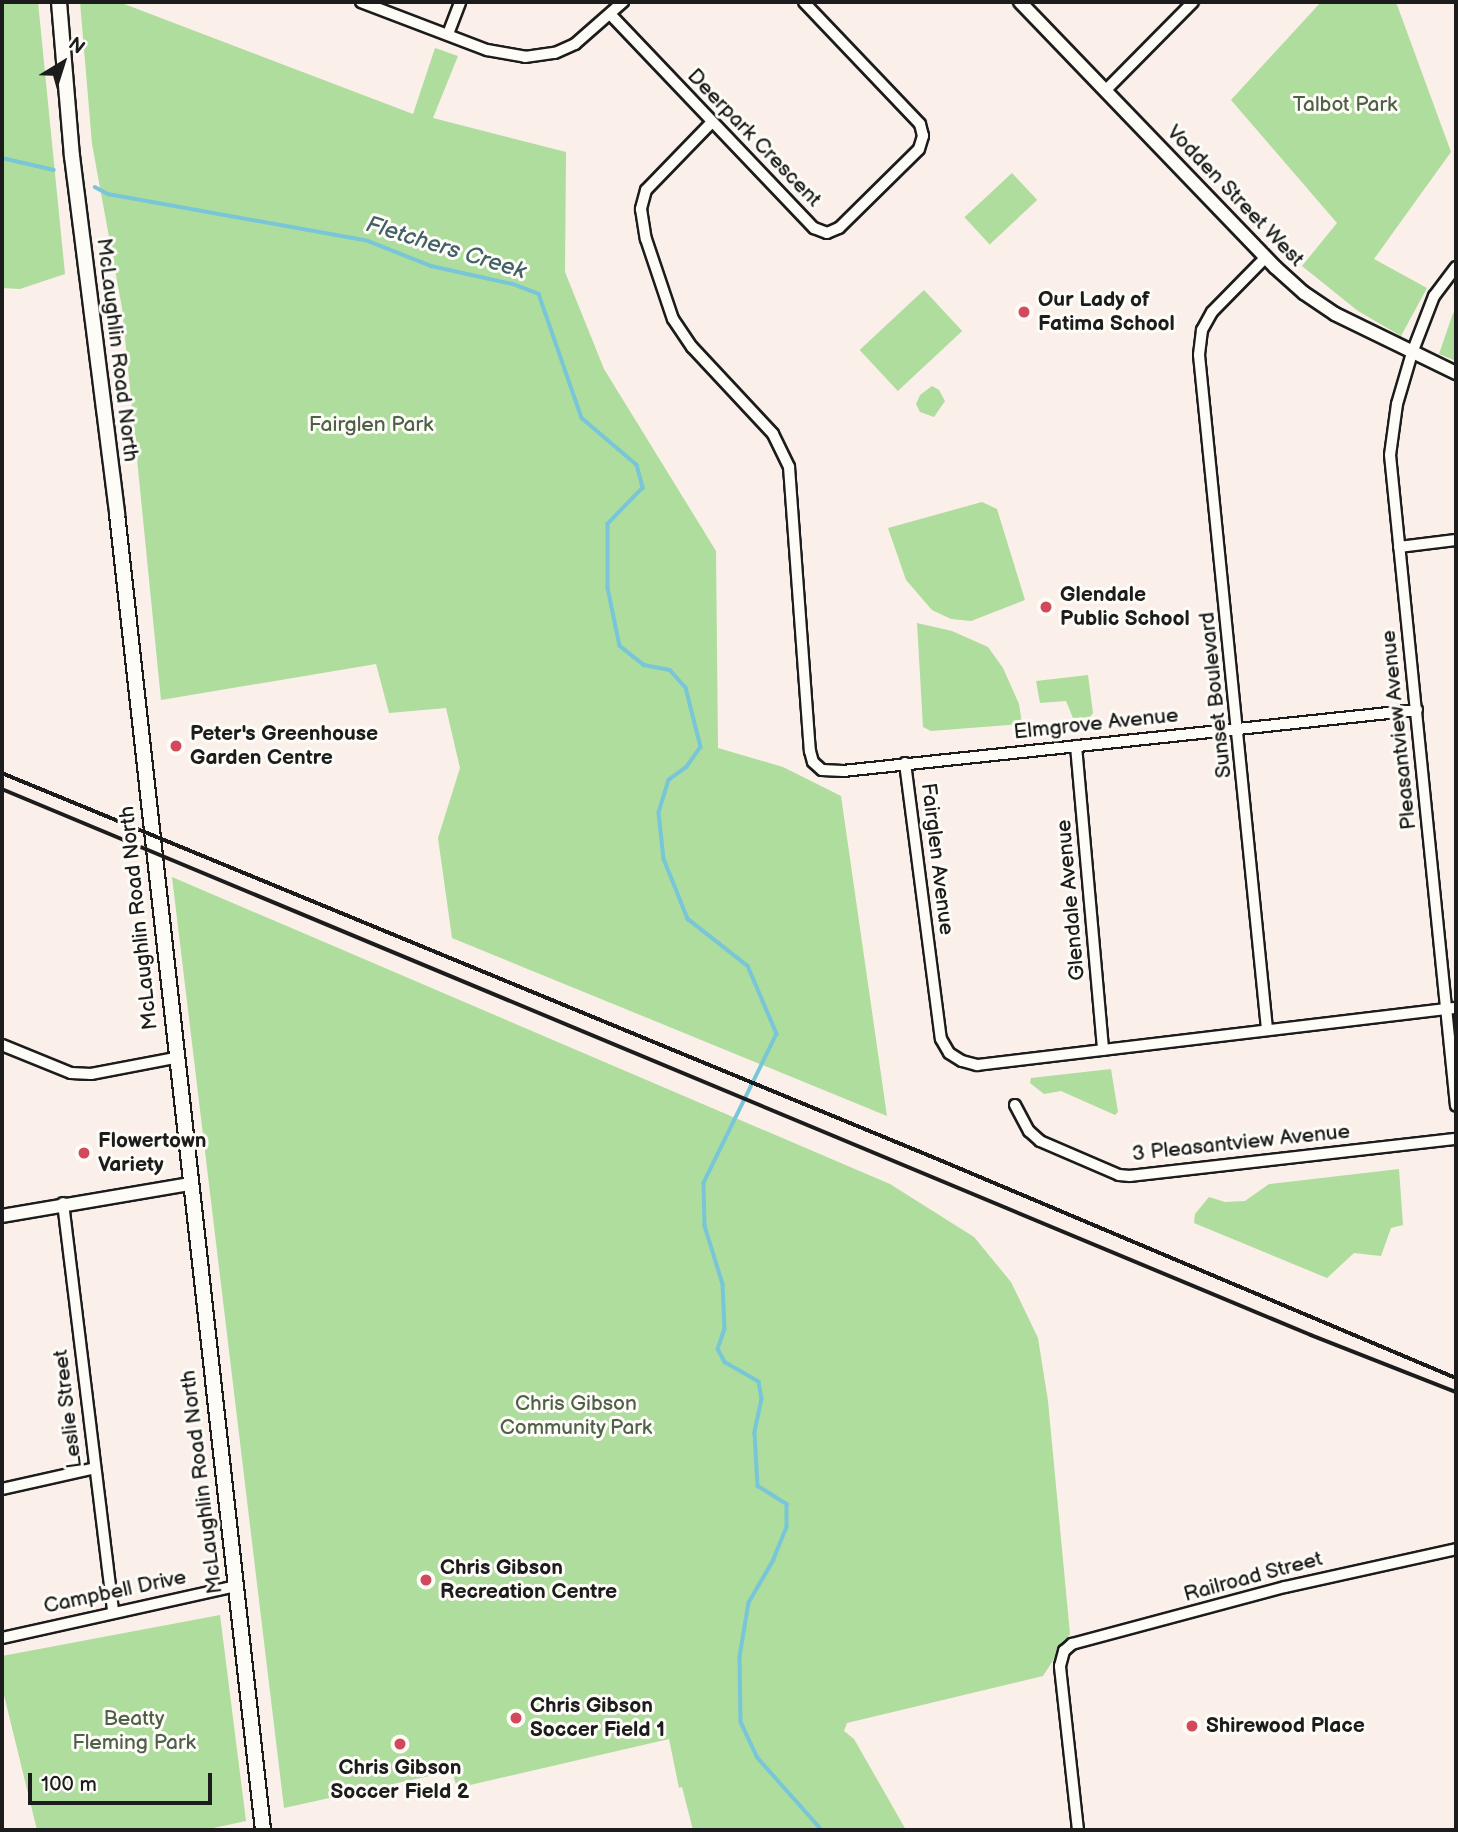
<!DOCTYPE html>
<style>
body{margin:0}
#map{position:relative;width:1458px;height:1832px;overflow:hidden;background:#fbefe9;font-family:"Balsamiq Sans",sans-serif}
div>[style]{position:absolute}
.green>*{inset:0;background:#aedd9d;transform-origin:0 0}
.stream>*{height:3.5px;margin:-1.75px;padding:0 1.75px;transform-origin:1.75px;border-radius:1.75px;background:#78c6d7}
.roads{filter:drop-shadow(2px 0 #1c1c1c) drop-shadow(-2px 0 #1c1c1c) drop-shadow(0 2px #1c1c1c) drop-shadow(0 -2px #1c1c1c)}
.minor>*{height:10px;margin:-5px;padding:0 5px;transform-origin:5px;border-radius:5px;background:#fdfcf7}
.tertiary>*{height:12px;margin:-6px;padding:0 6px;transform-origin:6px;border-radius:6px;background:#fdfcf7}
.secondary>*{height:14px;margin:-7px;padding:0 7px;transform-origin:7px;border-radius:7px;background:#fdfcf7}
.rail>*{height:3.5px;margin:-1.75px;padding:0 1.75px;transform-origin:1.75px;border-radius:1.75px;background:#1c1c1c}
.dots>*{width:19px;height:19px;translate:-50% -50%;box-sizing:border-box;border:4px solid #fdfcf7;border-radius:50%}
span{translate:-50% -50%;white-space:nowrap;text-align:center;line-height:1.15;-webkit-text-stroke:6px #fdfcf7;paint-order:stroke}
.park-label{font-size:21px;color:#4f6049}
.street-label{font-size:21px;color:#1c1c1c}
.poi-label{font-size:21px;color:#1c1c1c;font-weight:700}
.left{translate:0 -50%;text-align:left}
.water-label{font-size:23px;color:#416067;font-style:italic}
.frame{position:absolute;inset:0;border:4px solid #1c1c1c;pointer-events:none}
.north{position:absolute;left:28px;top:28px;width:70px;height:70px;-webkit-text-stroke:5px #fdfcf7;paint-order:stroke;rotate:38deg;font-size:19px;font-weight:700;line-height:28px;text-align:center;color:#1c1c1c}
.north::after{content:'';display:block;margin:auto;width:24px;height:32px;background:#1c1c1c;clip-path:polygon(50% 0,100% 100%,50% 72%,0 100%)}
.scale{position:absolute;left:28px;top:1773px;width:184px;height:32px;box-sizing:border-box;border:4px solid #1c1c1c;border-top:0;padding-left:9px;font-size:21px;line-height:24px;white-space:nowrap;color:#1c1c1c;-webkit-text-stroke:5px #fdfcf7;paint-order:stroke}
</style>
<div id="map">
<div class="green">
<div style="clip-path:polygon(2px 2px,38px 2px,65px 274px,20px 289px,2px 288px)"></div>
<div style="clip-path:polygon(80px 2px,119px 2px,413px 114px,435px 48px,458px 56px,433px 118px,566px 152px,565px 272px,604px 369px,716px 551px,718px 748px,783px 767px,841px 796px,887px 1116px,452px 938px,438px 838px,460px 768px,446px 708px,389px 713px,376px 664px,161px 700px,122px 308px,92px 144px)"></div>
<div style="clip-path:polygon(1321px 2px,1396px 2px,1451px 152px,1374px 259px,1427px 288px,1401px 336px,1358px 311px,1302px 266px,1337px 223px,1231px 100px)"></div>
<div style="left:1012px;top:173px;width:37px;height:65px;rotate:47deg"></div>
<div style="left:924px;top:290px;width:56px;height:88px;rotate:47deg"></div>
<div style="clip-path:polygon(1453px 313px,1456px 313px,1456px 361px,1439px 354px)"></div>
<div style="clip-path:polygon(932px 386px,939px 390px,945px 401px,934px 417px,920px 412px,916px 404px,920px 395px)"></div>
<div style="clip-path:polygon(982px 502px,997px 509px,1025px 600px,971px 621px,951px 619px,932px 610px,906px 580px,888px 528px)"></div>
<div style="clip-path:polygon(917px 623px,952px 631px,988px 647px,1003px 668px,1019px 704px,1022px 724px,931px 731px,923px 727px)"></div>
<div style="clip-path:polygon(1088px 675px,1093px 713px,1090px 717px,1073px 718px,1066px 701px,1040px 703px,1036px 681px)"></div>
<div style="clip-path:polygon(172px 877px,890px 1184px,974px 1237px,1011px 1282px,1038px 1338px,1048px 1401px,1070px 1634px,1043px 1676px,847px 1723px,844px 1731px,854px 1739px,906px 1830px,693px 1830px,682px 1787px,679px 1788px,669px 1739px,457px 1788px,452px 1771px,284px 1808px)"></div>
<div style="clip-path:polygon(1111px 1069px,1118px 1112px,1115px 1115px,1061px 1091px,1044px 1094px,1030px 1083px,1031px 1078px)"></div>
<div style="clip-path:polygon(1399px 1169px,1403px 1225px,1391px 1228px,1381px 1256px,1354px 1253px,1327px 1278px,1194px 1223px,1195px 1214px,1209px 1197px,1225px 1202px,1245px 1201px,1269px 1184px)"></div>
<div style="clip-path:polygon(220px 1615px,246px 1821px,204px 1830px,37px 1830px,2px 1687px,2px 1656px)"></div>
</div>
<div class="stream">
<div style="left:2px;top:158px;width:53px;rotate:13deg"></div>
<div style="left:95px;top:187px;width:15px;rotate:28deg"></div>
<div style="left:108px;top:194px;width:264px;rotate:10.2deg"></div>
<div style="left:368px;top:241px;width:68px;rotate:21.6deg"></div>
<div style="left:431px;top:266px;width:84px;rotate:12.4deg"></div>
<div style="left:513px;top:284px;width:28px;rotate:21deg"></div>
<div style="left:539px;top:294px;width:131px;rotate:70.9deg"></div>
<div style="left:582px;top:418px;width:72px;rotate:40.5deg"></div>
<div style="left:637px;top:465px;width:24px;rotate:75deg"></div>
<div style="left:643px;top:488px;width:50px;rotate:134.2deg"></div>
<div style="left:608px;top:524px;width:64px;rotate:90deg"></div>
<div style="left:608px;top:588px;width:59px;rotate:78.3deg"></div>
<div style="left:620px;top:646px;width:31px;rotate:38deg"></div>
<div style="left:644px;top:665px;width:26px;rotate:11deg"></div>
<div style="left:670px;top:670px;width:24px;rotate:48deg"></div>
<div style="left:686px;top:688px;width:61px;rotate:75.7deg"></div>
<div style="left:701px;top:747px;width:24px;rotate:125deg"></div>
<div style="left:687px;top:767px;width:22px;rotate:144deg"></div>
<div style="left:669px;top:780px;width:34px;rotate:107deg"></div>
<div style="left:659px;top:813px;width:46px;rotate:83.8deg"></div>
<div style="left:664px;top:859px;width:65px;rotate:68.2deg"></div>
<div style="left:688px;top:919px;width:76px;rotate:38.1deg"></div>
<div style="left:748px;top:966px;width:74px;rotate:66.9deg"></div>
<div style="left:777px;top:1034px;width:166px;rotate:116.1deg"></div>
<div style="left:704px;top:1183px;width:43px;rotate:88.7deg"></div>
<div style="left:705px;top:1226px;width:61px;rotate:72.8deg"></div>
<div style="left:723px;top:1284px;width:45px;rotate:87.5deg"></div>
<div style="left:725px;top:1329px;width:21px;rotate:109deg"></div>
<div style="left:718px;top:1349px;width:15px;rotate:62deg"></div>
<div style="left:725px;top:1362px;width:39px;rotate:30deg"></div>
<div style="left:759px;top:1382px;width:17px;rotate:80deg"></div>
<div style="left:762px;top:1399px;width:35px;rotate:102deg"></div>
<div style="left:755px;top:1433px;width:53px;rotate:86.8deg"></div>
<div style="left:758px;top:1486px;width:34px;rotate:32deg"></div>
<div style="left:787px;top:1504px;width:23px;rotate:90deg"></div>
<div style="left:787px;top:1527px;width:35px;rotate:112deg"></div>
<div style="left:774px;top:1560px;width:50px;rotate:120.2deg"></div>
<div style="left:749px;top:1603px;width:55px;rotate:99.5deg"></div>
<div style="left:740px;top:1657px;width:65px;rotate:89.1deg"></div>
<div style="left:741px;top:1722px;width:38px;rotate:65deg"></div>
<div style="left:757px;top:1757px;width:98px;rotate:48.3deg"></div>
</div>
<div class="roads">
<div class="minor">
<div style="left:361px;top:2px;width:135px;rotate:20.9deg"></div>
<div style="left:487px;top:50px;width:39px;rotate:10deg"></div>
<div style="left:525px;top:57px;width:30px;rotate:-8deg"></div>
<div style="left:555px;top:53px;width:22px;rotate:-24deg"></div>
<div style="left:575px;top:44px;width:64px;rotate:-41.2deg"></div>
<div style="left:610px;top:14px;width:296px;rotate:46.4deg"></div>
<div style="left:814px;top:228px;width:14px;rotate:21deg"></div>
<div style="left:827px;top:233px;width:13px;rotate:-23deg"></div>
<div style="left:839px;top:228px;width:112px;rotate:-44.6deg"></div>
<div style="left:919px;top:149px;width:14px;rotate:-73deg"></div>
<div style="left:923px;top:136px;width:12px;rotate:-104deg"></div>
<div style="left:920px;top:124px;width:168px;rotate:-133.6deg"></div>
<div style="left:448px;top:34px;width:34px;rotate:-69deg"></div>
<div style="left:1105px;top:91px;width:125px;rotate:-45.3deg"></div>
<div style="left:712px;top:122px;width:95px;rotate:134.1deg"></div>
<div style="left:646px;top:190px;width:20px;rotate:105deg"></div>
<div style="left:641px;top:209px;width:30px;rotate:81deg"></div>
<div style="left:646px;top:239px;width:84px;rotate:71.4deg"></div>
<div style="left:673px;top:319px;width:34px;rotate:56deg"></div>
<div style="left:692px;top:347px;width:119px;rotate:47deg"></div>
<div style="left:773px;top:434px;width:37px;rotate:64deg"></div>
<div style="left:789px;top:467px;width:285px;rotate:85.8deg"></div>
<div style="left:810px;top:751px;width:11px;rotate:75deg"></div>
<div style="left:813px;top:762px;width:12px;rotate:42deg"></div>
<div style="left:822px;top:770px;width:21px;rotate:3deg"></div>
<div style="left:843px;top:771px;width:577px;rotate:-6.07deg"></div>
<div style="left:1266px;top:257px;width:77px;rotate:134.5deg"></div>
<div style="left:1212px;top:312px;width:21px;rotate:119deg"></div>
<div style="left:1202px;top:330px;width:25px;rotate:97deg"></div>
<div style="left:1199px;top:355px;width:677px;rotate:84.24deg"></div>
<div style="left:1456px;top:267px;width:36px;rotate:127deg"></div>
<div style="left:1434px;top:296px;width:61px;rotate:111.1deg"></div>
<div style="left:1412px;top:353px;width:53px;rotate:106.4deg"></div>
<div style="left:1397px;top:404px;width:51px;rotate:97.8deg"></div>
<div style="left:1390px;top:455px;width:654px;rotate:84.21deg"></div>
<div style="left:1399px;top:547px;width:57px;rotate:-7deg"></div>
<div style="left:1076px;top:746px;width:305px;rotate:84.9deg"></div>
<div style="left:905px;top:763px;width:278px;rotate:82.6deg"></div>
<div style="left:941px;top:1039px;width:16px;rotate:60deg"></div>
<div style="left:949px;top:1053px;width:15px;rotate:32deg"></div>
<div style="left:962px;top:1061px;width:16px;rotate:15deg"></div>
<div style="left:977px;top:1065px;width:482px;rotate:-6.8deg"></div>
<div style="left:2px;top:1045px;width:74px;rotate:22.1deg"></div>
<div style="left:71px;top:1073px;width:20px;rotate:3deg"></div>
<div style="left:91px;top:1074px;width:86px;rotate:-10.8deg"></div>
<div style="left:1015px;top:1105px;width:30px;rotate:62deg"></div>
<div style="left:1029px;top:1131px;width:15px;rotate:42deg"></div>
<div style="left:1040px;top:1141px;width:86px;rotate:23.3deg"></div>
<div style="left:1119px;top:1175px;width:11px;rotate:5deg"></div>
<div style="left:1130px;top:1176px;width:328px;rotate:-6.5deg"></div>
<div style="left:63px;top:1203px;width:411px;rotate:83deg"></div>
<div style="left:2px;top:1489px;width:95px;rotate:-12.7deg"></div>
<div style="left:2px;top:1638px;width:240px;rotate:-12.5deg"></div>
<div style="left:1078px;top:1830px;width:165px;rotate:-96.3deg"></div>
<div style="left:1060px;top:1666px;width:16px;rotate:-75deg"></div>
<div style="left:1064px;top:1651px;width:11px;rotate:-41deg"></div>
<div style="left:1072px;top:1644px;width:220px;rotate:-15deg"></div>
<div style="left:1285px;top:1587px;width:175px;rotate:-12.5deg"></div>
</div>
<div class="tertiary">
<div style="left:1020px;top:2px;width:368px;rotate:46.1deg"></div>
<div style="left:1275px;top:267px;width:39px;rotate:42deg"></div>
<div style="left:1304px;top:293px;width:37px;rotate:34deg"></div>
<div style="left:1335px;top:314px;width:135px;rotate:26deg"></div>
<div style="left:2px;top:1216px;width:191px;rotate:-9.7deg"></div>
</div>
<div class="secondary">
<div style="left:59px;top:2px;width:155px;rotate:85.2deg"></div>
<div style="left:72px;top:156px;width:361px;rotate:82.8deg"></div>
<div style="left:117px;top:514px;width:1324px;rotate:83.67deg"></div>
</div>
</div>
<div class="rail">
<div style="left:2px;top:773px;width:1015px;rotate:22.42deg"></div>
<div style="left:940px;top:1160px;width:560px;rotate:22.9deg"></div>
<div style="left:2px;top:789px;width:1418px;rotate:22.64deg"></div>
<div style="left:1311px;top:1335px;width:156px;rotate:21.5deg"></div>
</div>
<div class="dots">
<div style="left:1024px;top:312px;background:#d1495b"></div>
<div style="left:1046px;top:607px;background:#d1495b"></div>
<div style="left:176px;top:746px;background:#d1495b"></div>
<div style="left:84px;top:1153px;background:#d1495b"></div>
<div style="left:426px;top:1580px;background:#d1495b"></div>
<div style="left:516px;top:1718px;background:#d1495b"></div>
<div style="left:1192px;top:1726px;background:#d1495b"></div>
<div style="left:400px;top:1744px;background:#d1495b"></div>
</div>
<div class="park-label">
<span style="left:1345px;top:105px">Talbot Park</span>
<span style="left:371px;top:425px">Fairglen Park</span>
<span style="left:576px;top:1416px">Chris Gibson<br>Community Park</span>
<span style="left:134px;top:1731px">Beatty<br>Fleming Park</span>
</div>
<div class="street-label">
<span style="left:754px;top:138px;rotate:46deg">Deerpark Crescent</span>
<span style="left:1235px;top:196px;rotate:46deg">Vodden Street West</span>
<span style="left:117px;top:350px;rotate:83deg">McLaughlin Road North</span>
<span style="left:1216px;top:695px;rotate:-96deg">Sunset Boulevard</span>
<span style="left:1096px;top:724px;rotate:-6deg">Elmgrove Avenue</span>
<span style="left:1399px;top:730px;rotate:-96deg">Pleasantview Avenue</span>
<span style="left:937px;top:859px;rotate:83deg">Fairglen Avenue</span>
<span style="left:1071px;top:900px;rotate:-95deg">Glendale Avenue</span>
<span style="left:139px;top:918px;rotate:-96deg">McLaughlin Road North</span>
<span style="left:1241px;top:1143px;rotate:-6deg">3 Pleasantview Avenue</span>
<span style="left:68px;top:1409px;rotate:-97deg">Leslie Street</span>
<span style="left:202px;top:1482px;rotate:-97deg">McLaughlin Road North</span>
<span style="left:1253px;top:1577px;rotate:-15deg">Railroad Street</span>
<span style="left:115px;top:1592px;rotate:-12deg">Campbell Drive</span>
</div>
<div class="poi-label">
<span class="left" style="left:1038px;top:312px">Our Lady of<br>Fatima School</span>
<span class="left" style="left:1060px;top:607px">Glendale<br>Public School</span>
<span class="left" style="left:190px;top:746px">Peter's Greenhouse<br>Garden Centre</span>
<span class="left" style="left:98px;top:1153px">Flowertown<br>Variety</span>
<span class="left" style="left:440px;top:1580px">Chris Gibson<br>Recreation Centre</span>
<span class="left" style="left:530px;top:1718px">Chris Gibson<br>Soccer Field 1</span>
<span class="left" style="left:1206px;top:1726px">Shirewood Place</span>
<span style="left:400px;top:1780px">Chris Gibson<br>Soccer Field 2</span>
</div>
<div class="water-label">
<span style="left:446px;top:248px;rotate:17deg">Fletchers Creek</span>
</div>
<div class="frame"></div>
<div class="north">N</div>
<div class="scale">100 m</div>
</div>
